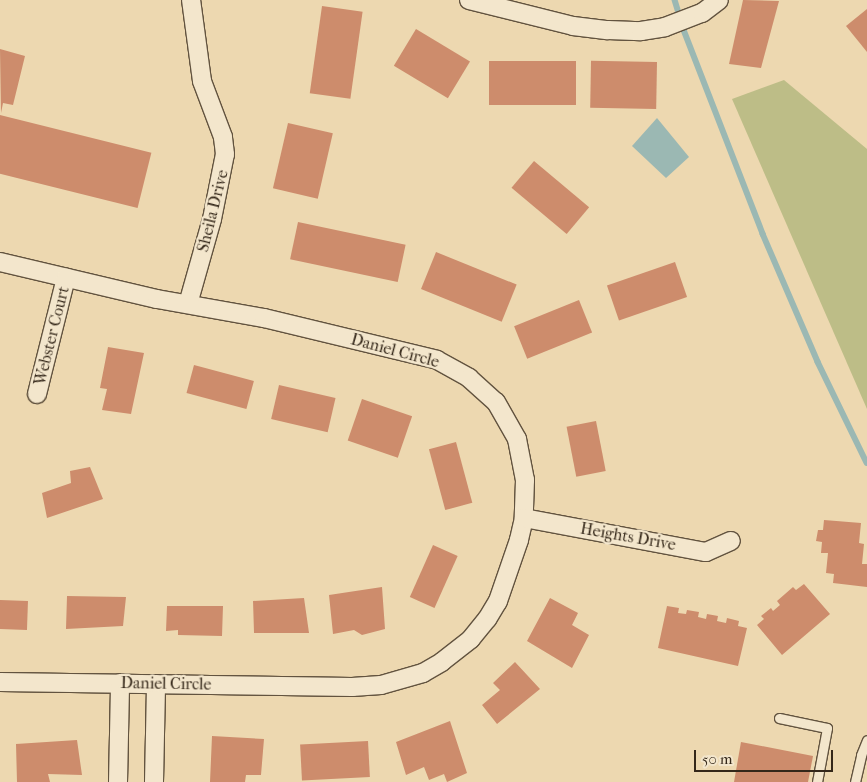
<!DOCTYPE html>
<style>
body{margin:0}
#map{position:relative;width:867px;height:782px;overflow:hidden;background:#edd8b0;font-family:"IM FELL French Canon",serif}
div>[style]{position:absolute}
.green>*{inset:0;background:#bdbd87}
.water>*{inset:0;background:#9bb8b3}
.stream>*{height:5.5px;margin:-2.75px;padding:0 2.75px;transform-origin:2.75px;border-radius:2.75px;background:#9bb8b3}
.building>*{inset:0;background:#cd8c6c;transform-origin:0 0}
.roads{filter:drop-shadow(1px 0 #62533f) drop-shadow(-1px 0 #62533f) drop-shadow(0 1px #62533f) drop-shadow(0 -1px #62533f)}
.service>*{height:9px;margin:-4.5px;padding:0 4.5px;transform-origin:4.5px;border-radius:4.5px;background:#f3e6cc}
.minor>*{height:18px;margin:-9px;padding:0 9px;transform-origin:9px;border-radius:9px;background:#f3e6cc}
span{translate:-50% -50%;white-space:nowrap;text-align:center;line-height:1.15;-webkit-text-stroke:4.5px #f3e6cc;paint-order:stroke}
.street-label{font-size:16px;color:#342719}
.scale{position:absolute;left:694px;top:750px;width:139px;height:22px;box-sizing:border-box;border:2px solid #342719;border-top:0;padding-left:6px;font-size:15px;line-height:18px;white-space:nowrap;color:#342719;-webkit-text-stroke:4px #f3e6cc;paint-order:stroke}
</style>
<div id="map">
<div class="green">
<div style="clip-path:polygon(784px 80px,867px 149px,867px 409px,732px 99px)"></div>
</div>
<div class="water">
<div style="clip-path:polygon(657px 118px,689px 157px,666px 178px,632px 146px)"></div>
</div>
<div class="stream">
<div style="left:675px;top:0;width:31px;rotate:73deg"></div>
<div style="left:684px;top:30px;width:219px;rotate:68.8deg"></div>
<div style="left:763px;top:234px;width:139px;rotate:66.7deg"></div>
<div style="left:818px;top:362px;width:112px;rotate:64.1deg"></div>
</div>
<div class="building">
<div style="clip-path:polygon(743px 0,779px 1px,761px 68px,729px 64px)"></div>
<div style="left:322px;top:6px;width:41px;height:88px;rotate:8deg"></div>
<div style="clip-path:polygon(867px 9px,867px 52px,846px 26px)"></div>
<div style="left:416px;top:29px;width:63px;height:43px;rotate:31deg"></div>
<div style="clip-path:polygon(0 49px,25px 56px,13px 105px,3px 103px,1px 113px)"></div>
<div style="left:576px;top:61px;width:44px;height:87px;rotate:90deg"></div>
<div style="left:657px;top:62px;width:47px;height:66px;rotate:91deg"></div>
<div style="left:0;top:115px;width:156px;height:57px;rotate:14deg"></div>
<div style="left:288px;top:123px;width:46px;height:67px;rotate:13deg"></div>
<div style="left:534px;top:161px;width:72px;height:35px;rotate:40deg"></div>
<div style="left:298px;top:222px;width:110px;height:38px;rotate:12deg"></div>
<div style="left:436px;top:252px;width:87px;height:40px;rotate:22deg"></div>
<div style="left:675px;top:262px;width:37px;height:72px;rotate:71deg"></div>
<div style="left:579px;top:300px;width:35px;height:70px;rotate:68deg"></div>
<div style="clip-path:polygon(108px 347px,144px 353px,131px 414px,102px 410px,107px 389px,100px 388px)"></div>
<div style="left:194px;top:365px;width:62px;height:29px;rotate:15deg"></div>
<div style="left:279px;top:385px;width:58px;height:35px;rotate:13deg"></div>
<div style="left:362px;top:399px;width:53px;height:44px;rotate:19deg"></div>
<div style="left:596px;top:421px;width:51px;height:30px;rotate:79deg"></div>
<div style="left:456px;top:442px;width:63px;height:28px;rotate:75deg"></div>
<div style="clip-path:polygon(90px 467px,103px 499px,47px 518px,42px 493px,71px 483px,70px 471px)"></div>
<div style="clip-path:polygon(824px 520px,861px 523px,859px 543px,864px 544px,862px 564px,867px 564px,867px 587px,833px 583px,834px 574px,826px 573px,828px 553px,821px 553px,822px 542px,816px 541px,818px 530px,823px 530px)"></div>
<div style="left:433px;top:545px;width:27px;height:57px;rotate:24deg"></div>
<div style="clip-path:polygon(804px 584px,830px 614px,782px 655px,757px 625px,764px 619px,761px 616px,771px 608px,773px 611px,780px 605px,777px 601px,793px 587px,796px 590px)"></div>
<div style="clip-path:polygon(382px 587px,385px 629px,362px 635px,354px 630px,333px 634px,329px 595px)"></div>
<div style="clip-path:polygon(67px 596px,126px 597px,123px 626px,66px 629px)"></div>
<div style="clip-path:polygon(304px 598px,309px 633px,254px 633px,253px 601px)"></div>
<div style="clip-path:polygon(550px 598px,578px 613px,572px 625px,589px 635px,572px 668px,527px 641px)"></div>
<div style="left:0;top:600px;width:28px;height:29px;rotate:2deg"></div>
<div style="clip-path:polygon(167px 606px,223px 606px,222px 636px,178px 635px,178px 630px,166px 631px)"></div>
<div style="clip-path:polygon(667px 606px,679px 608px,678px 613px,686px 614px,687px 610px,699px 612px,698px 617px,706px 619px,707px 614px,718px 616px,717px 621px,726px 623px,727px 618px,739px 621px,738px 626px,747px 628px,738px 666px,658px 648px)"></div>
<div style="clip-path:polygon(515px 662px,540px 689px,497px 724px,482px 705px,500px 690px,493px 683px)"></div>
<div style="clip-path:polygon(450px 721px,467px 773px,447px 782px,444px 774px,429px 780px,424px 767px,406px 775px,396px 742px)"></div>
<div style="clip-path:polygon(212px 736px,264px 739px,261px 775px,246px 775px,245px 782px,210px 782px)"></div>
<div style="clip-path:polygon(77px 740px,82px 775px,48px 774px,50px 782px,17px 782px,16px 744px)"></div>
<div style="left:368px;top:741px;width:36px;height:68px;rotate:87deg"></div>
<div style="clip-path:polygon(741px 742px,813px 756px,808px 782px,734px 782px)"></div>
</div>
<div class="roads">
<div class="service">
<div style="left:779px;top:718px;width:49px;rotate:11.8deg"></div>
<div style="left:827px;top:728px;width:55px;rotate:100.5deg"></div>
<div style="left:855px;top:782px;width:28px;rotate:-77deg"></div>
<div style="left:861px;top:755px;width:16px;rotate:-68deg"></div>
</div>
<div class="minor">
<div style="left:469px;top:0;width:107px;rotate:14deg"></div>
<div style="left:573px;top:26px;width:35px;rotate:7deg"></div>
<div style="left:608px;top:30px;width:33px;rotate:2deg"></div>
<div style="left:641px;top:31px;width:24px;rotate:-9deg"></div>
<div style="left:665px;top:27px;width:40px;rotate:-21deg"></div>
<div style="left:702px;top:13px;width:21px;rotate:-37deg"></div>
<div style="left:0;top:262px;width:161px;rotate:13.3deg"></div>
<div style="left:157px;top:299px;width:109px;rotate:10.1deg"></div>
<div style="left:264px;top:318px;width:178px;rotate:13.6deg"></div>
<div style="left:437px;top:360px;width:37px;rotate:29deg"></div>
<div style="left:469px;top:378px;width:36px;rotate:42deg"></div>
<div style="left:496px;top:402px;width:43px;rotate:60.4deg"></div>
<div style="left:517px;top:439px;width:42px;rotate:79deg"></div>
<div style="left:525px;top:480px;width:38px;rotate:92deg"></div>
<div style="left:524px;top:518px;width:23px;rotate:103deg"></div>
<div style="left:519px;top:540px;width:65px;rotate:109deg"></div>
<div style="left:498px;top:601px;width:21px;rotate:121deg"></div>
<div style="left:487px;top:619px;width:26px;rotate:129deg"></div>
<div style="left:471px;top:639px;width:37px;rotate:142deg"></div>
<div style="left:442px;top:662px;width:22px;rotate:150deg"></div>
<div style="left:423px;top:673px;width:44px;rotate:164.1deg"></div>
<div style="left:381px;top:685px;width:29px;rotate:176deg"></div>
<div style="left:352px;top:687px;width:352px;rotate:-179.2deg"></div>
<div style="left:188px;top:304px;width:88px;rotate:-74.2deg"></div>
<div style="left:212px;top:219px;width:66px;rotate:-78.7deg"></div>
<div style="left:225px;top:154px;width:17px;rotate:-97deg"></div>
<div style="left:223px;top:137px;width:60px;rotate:-110.6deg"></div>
<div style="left:202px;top:81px;width:82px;rotate:-97.7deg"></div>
<div style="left:37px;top:394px;width:120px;rotate:-76deg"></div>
<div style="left:524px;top:518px;width:185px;rotate:10.6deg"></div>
<div style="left:706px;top:552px;width:27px;rotate:-24deg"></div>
<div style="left:118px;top:782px;width:99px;rotate:-88.8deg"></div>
<div style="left:154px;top:782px;width:98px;rotate:-88.8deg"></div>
</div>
</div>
<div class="street-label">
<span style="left:213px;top:211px;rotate:-76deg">Sheila Drive</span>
<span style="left:52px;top:336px;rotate:-76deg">Webster Court</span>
<span style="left:395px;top:351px;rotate:15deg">Daniel Circle</span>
<span style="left:628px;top:537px;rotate:10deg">Heights Drive</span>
<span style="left:166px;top:684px;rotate:1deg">Daniel Circle</span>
</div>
<div class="scale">50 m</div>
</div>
